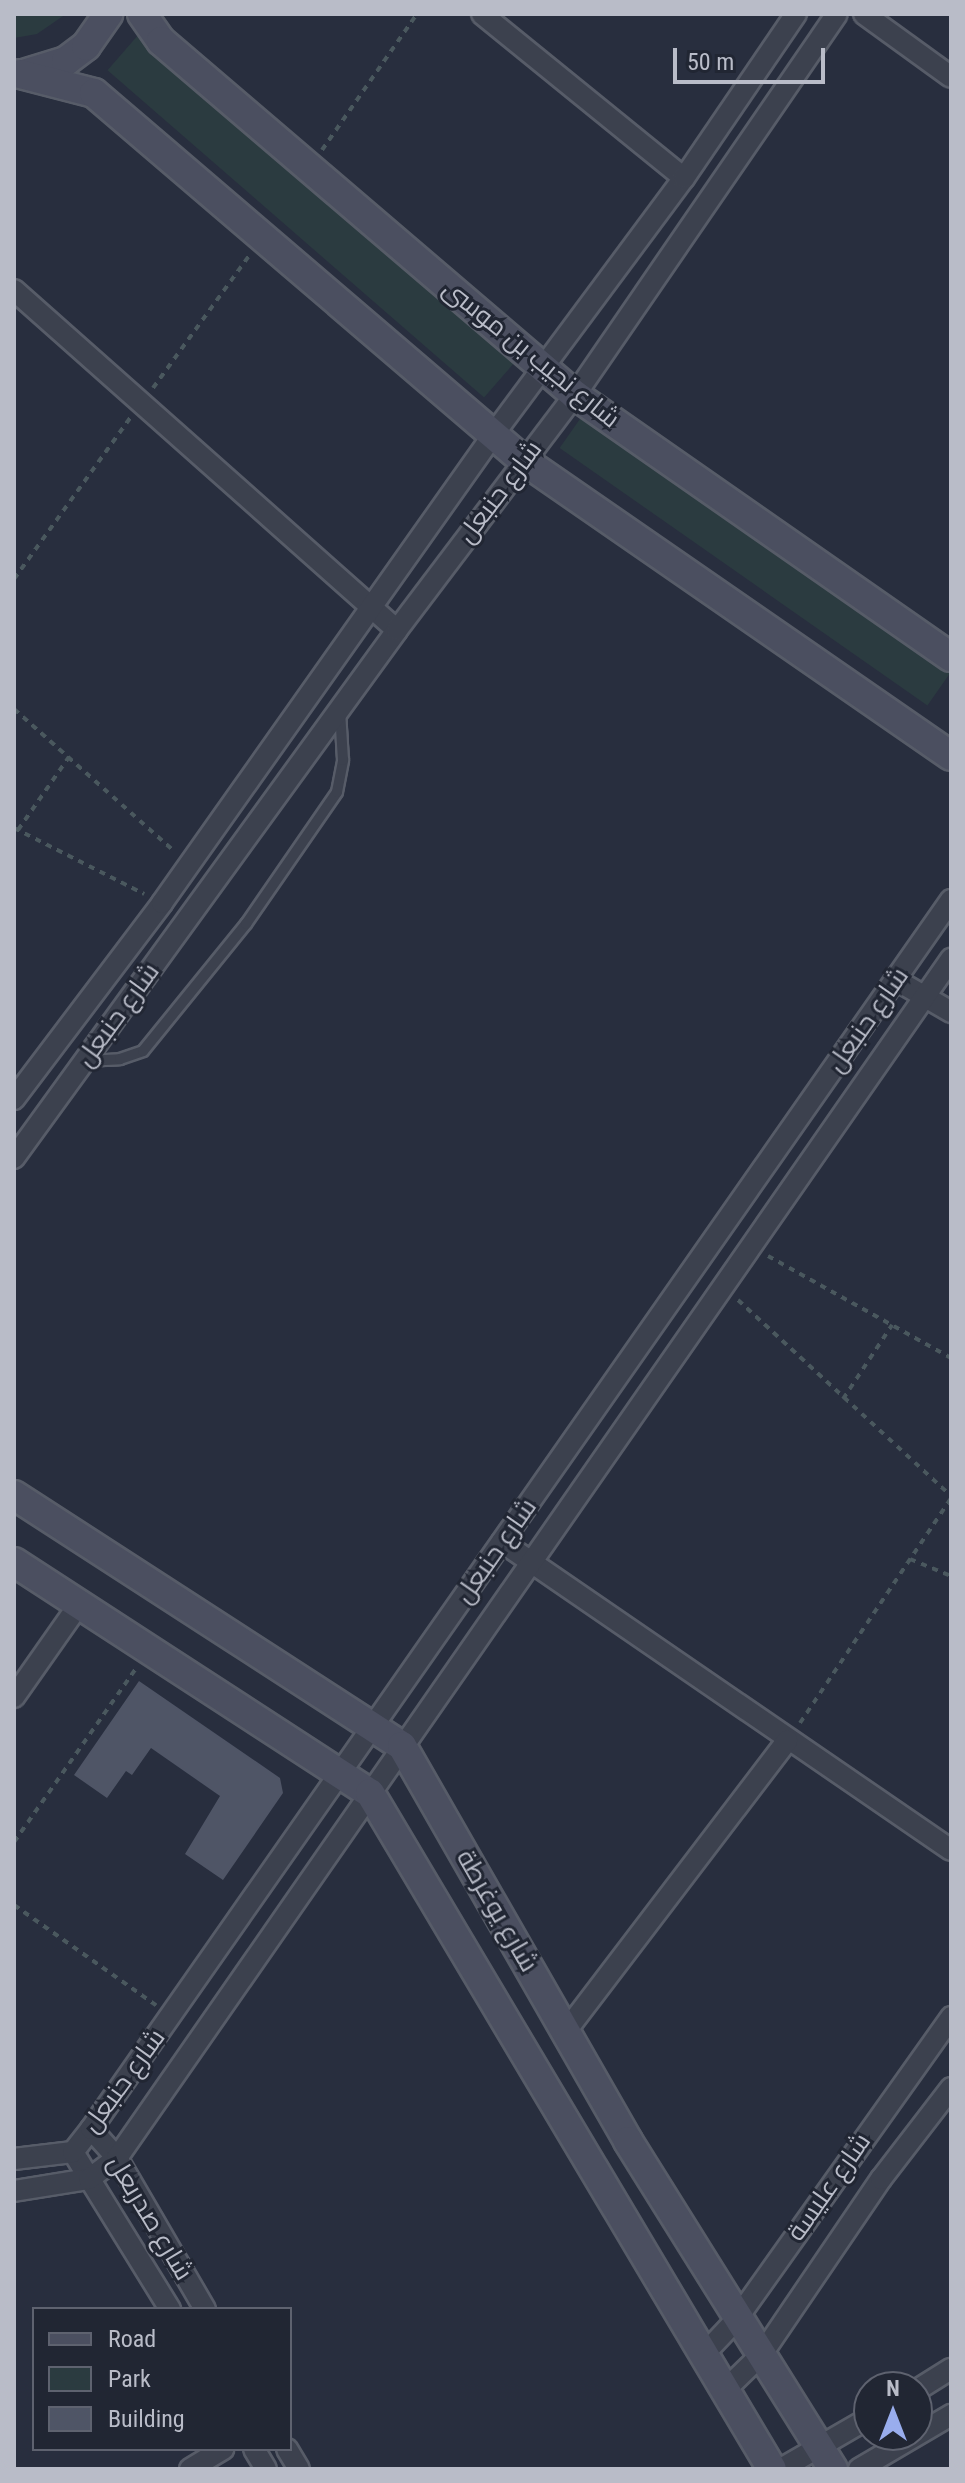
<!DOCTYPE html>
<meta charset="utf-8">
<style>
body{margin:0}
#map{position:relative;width:965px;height:2483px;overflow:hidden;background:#282e3e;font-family:"Roboto Condensed",Cairo,sans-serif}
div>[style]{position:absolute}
.green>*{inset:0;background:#2b3b40;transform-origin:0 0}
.building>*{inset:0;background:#4f5566}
.path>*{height:4px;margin-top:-2px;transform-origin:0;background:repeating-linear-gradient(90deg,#4a585e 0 6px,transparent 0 12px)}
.roads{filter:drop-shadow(2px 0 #575c68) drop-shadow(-2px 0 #575c68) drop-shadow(0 2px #575c68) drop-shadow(0 -2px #575c68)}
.lane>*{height:10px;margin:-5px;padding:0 5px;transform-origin:5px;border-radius:5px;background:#3c414e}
.street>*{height:20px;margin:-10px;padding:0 10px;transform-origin:10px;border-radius:10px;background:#3c414e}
.secondary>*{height:28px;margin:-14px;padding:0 14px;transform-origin:14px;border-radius:14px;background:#4b4f60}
span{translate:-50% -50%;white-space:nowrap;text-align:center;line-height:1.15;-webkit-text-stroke:6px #212633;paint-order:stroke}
.street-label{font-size:26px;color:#b9bcc8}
.frame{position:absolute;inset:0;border:16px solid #b9bcc8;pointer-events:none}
.legend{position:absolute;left:32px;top:2307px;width:260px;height:144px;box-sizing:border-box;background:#212633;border:2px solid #5e626f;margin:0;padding:10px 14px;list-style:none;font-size:24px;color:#b9bcc8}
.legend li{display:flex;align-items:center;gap:16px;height:40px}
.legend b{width:40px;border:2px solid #5e626f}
.north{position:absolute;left:853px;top:2371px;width:80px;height:80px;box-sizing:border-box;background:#212633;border:2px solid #5e626f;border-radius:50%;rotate:0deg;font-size:22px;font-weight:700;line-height:32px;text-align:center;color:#b9bcc8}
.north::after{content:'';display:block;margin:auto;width:28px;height:36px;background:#99aded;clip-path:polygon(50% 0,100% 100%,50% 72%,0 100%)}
.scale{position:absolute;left:673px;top:48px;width:152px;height:36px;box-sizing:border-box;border:4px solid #b9bcc8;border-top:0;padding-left:10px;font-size:24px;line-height:28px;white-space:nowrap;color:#b9bcc8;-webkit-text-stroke:6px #212633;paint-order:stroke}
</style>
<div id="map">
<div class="green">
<div style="clip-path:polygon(14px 14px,66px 14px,37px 34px,14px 38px)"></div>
<div style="left:139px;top:34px;width:499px;height:48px;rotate:41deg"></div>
<div style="left:582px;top:416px;width:449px;height:39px;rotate:35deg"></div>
</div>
<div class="building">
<div style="clip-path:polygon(139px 1681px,280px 1778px,283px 1793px,223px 1880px,185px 1854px,220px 1796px,151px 1748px,132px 1775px,126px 1771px,107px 1798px,74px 1775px)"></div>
</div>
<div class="path">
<div style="left:322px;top:150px;width:166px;rotate:-55.1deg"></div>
<div style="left:153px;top:388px;width:163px;rotate:-54deg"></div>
<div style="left:14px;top:579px;width:200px;rotate:-54.2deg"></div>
<div style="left:14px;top:709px;width:215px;rotate:41.6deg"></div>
<div style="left:14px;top:828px;width:146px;rotate:26.9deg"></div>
<div style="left:18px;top:830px;width:89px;rotate:-55.1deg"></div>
<div style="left:768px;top:1256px;width:210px;rotate:29.1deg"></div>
<div style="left:738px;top:1300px;width:289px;rotate:42.6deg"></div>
<div style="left:843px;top:1399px;width:89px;rotate:-56.5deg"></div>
<div style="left:910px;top:1559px;width:44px;rotate:22.5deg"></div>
<div style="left:800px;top:1723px;width:271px;rotate:-56.1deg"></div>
<div style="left:14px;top:1842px;width:214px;rotate:-54.9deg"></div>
<div style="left:14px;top:1905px;width:174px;rotate:35.2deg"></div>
</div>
<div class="roads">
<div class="lane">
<div style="left:86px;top:1061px;width:34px;rotate:-3deg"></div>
<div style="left:120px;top:1059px;width:24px;rotate:-19deg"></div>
<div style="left:143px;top:1051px;width:164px;rotate:-51deg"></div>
<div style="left:246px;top:924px;width:160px;rotate:-55.4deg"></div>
<div style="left:337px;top:792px;width:33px;rotate:-79deg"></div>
<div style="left:343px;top:760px;width:49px;rotate:-93.5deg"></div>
</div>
<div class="street">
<div style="left:482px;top:14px;width:260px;rotate:39.1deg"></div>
<div style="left:864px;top:14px;width:107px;rotate:35.9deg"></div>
<div style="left:14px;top:290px;width:512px;rotate:41.6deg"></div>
<div style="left:896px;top:980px;width:64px;rotate:30.2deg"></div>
<div style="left:14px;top:1099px;width:246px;rotate:-52.9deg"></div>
<div style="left:162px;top:903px;width:573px;rotate:-54.73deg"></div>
<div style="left:493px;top:435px;width:320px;rotate:-53.4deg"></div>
<div style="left:684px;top:178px;width:199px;rotate:-55.7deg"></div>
<div style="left:14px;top:1158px;width:652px;rotate:-54.04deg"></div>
<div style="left:397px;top:630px;width:295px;rotate:-52.9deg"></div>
<div style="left:575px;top:395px;width:462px;rotate:-55.5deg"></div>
<div style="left:502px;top:1542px;width:544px;rotate:34.45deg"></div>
<div style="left:14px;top:1697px;width:111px;rotate:-54.9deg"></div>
<div style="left:566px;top:2031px;width:365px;rotate:-52.7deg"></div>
<div style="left:91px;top:2129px;width:39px;rotate:48deg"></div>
<div style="left:117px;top:2158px;width:175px;rotate:59.8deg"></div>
<div style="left:73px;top:2152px;width:185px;rotate:58.3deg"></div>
<div style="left:14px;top:2159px;width:59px;rotate:-6.8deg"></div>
<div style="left:73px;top:2152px;width:29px;rotate:-52deg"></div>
<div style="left:91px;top:2129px;width:1500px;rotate:-55.02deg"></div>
<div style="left:14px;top:2191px;width:76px;rotate:-9.1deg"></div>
<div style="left:89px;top:2179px;width:35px;rotate:-37deg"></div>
<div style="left:117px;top:2158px;width:1461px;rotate:-55.18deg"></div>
<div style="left:704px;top:2354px;width:47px;rotate:-46.7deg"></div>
<div style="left:736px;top:2320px;width:372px;rotate:-54.6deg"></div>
<div style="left:725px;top:2390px;width:52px;rotate:-44.2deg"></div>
<div style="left:762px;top:2354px;width:212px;rotate:-55.8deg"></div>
<div style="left:881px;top:2179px;width:115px;rotate:-52.4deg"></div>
<div style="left:917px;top:2390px;width:40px;rotate:-32deg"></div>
<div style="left:254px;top:2449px;width:23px;rotate:59deg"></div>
<div style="left:287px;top:2449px;width:23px;rotate:59deg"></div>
<div style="left:190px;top:2469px;width:39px;rotate:-31deg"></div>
<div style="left:781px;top:2469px;width:102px;rotate:-30.1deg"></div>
<div style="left:859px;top:2469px;width:107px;rotate:-30.4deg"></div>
</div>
<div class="secondary">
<div style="left:142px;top:14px;width:33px;rotate:55deg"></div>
<div style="left:161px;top:41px;width:545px;rotate:40.53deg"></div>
<div style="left:575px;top:395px;width:458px;rotate:34.9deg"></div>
<div style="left:27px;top:73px;width:41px;rotate:-17.1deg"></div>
<div style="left:66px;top:61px;width:25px;rotate:-37deg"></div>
<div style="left:86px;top:46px;width:39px;rotate:-55deg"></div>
<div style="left:20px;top:74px;width:76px;rotate:14.4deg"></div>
<div style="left:94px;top:93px;width:565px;rotate:40.55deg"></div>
<div style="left:523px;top:460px;width:520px;rotate:34.67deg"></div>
<div style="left:14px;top:1495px;width:462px;rotate:32.9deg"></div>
<div style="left:402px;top:1746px;width:455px;rotate:60.2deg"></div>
<div style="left:628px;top:2141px;width:387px;rotate:58deg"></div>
<div style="left:14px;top:1562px;width:424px;rotate:33deg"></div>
<div style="left:370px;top:1793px;width:786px;rotate:59.26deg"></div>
</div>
</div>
<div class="street-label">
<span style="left:531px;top:354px;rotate:39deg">شارع نجيب بن موسى</span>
<span style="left:500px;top:492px;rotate:-53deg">شارع حنبعل</span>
<span style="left:118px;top:1015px;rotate:-54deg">شارع حنبعل</span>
<span style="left:868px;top:1020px;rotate:-55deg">شارع حنبعل</span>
<span style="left:496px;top:1551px;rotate:-55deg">شارع حنبعل</span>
<span style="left:497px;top:1911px;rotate:60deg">شارع يوغرطة</span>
<span style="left:124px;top:2081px;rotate:-54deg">شارع حنبعل</span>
<span style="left:829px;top:2187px;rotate:-55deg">شارع عليسة</span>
<span style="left:150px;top:2218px;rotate:59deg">شارع صدربعل</span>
</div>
<div class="frame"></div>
<ul class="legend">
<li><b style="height:10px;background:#4b4f60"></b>Road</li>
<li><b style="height:22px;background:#2b3b40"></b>Park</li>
<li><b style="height:22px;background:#4f5566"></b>Building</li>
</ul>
<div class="north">N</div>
<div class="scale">50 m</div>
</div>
